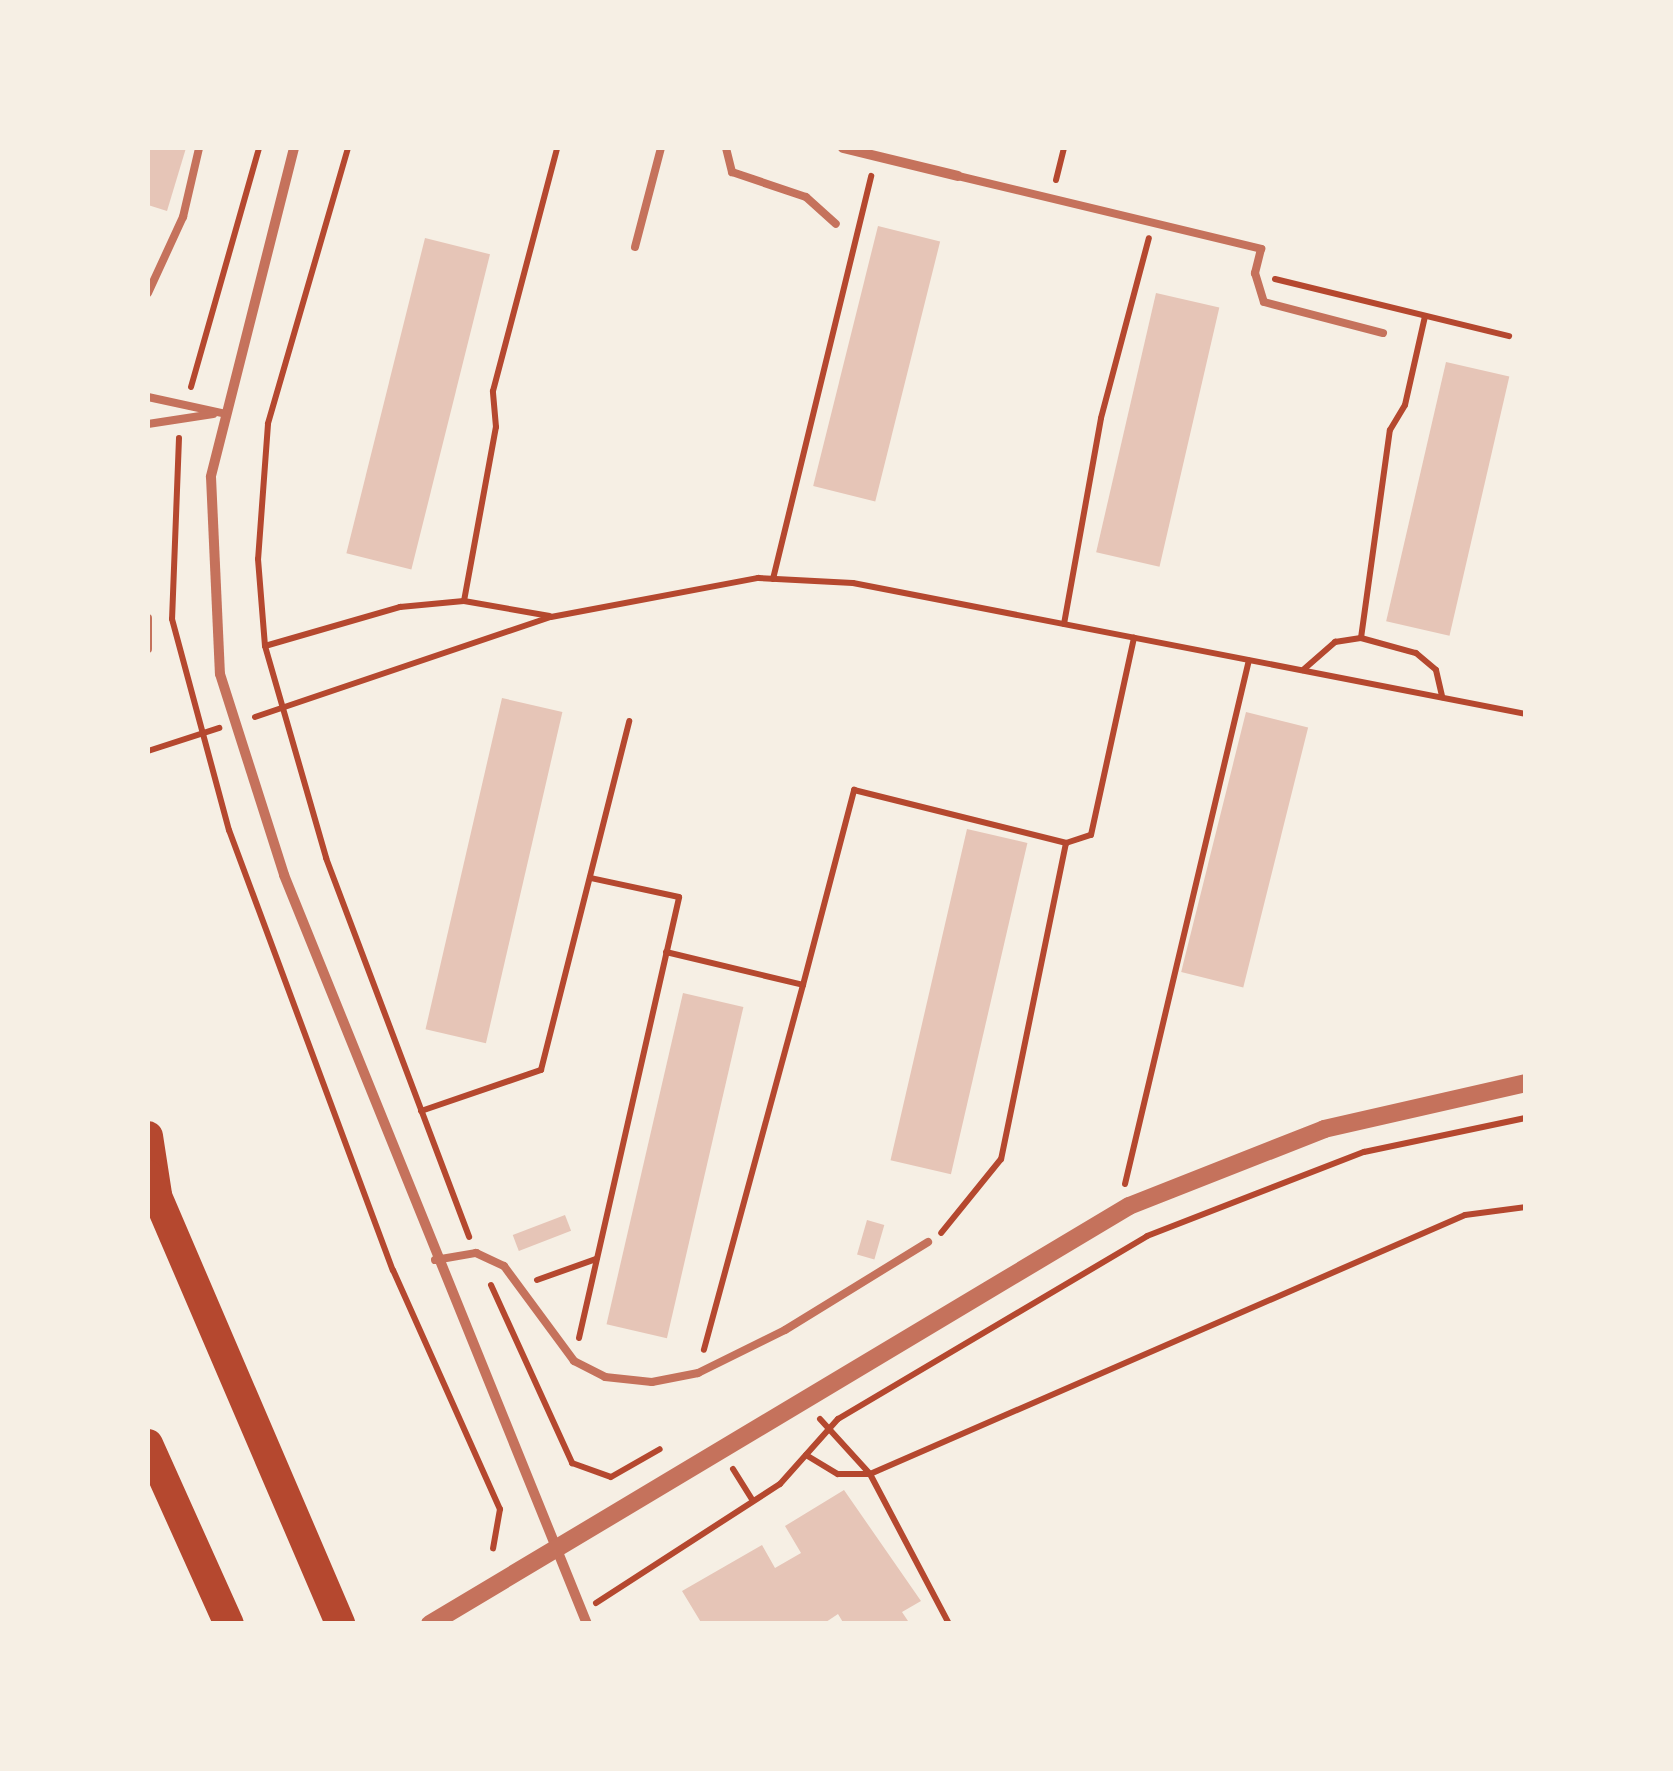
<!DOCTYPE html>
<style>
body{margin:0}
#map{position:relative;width:1673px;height:1771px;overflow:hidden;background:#f6efe4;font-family:"Open Sans",sans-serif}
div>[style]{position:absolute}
.building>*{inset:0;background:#e6c5b7;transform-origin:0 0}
.path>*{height:6px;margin:-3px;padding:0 3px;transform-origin:3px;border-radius:3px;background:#b5482f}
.service>*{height:8px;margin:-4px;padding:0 4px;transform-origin:4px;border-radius:4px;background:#c5725c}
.minor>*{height:10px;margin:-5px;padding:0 5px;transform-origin:5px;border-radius:5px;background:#c5725c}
.tertiary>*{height:18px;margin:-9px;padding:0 9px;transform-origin:9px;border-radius:9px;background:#c5725c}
.motorway>*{height:30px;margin:-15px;padding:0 15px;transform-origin:15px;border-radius:15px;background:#b5482f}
span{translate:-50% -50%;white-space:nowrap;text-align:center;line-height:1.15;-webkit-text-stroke:10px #f6efe4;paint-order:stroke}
.frame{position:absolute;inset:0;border:150px solid #f6efe4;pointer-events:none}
</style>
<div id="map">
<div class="building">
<div style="clip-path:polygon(148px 148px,186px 148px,167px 211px,148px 205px)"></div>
<div style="left:878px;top:226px;width:64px;height:268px;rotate:14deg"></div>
<div style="left:425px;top:238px;width:67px;height:325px;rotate:14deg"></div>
<div style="left:1156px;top:293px;width:65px;height:266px;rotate:13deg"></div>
<div style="left:1446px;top:362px;width:65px;height:266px;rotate:13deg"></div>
<div style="left:502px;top:698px;width:62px;height:340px;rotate:13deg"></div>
<div style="left:1246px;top:712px;width:64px;height:268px;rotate:14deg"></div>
<div style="left:967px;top:829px;width:62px;height:340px;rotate:13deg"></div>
<div style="left:683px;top:993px;width:62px;height:340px;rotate:13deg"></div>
<div style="left:565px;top:1215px;width:17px;height:56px;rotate:69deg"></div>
<div style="left:867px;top:1220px;width:18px;height:36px;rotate:16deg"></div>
<div style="clip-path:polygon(844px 1490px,921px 1601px,902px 1612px,910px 1624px,844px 1624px,838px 1614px,823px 1624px,702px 1624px,682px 1591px,762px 1545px,775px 1568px,801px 1553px,785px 1526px)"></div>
</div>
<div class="path">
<div style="left:348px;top:148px;width:287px;rotate:106.2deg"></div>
<div style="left:268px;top:424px;width:135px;rotate:94.2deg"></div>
<div style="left:258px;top:559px;width:87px;rotate:85.4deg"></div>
<div style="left:265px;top:646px;width:141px;rotate:-16.1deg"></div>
<div style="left:400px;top:607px;width:64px;rotate:-5.4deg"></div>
<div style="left:464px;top:601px;width:87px;rotate:9.9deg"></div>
<div style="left:1056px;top:180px;width:33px;rotate:-76deg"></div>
<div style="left:1275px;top:279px;width:241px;rotate:13.7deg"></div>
<div style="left:191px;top:387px;width:248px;rotate:-74.1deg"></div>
<div style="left:179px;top:438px;width:181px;rotate:92.2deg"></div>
<div style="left:172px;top:619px;width:219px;rotate:74.9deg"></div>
<div style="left:229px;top:830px;width:470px;rotate:69.6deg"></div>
<div style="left:393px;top:1270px;width:262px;rotate:65.9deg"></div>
<div style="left:500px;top:1509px;width:40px;rotate:100deg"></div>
<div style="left:773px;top:579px;width:415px;rotate:-76.3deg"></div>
<div style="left:464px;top:601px;width:177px;rotate:-79.6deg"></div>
<div style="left:496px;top:427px;width:36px;rotate:-95deg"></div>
<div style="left:493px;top:391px;width:251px;rotate:-75.2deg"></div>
<div style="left:1064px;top:624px;width:209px;rotate:-79.8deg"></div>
<div style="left:1101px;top:418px;width:186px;rotate:-75.1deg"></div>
<div style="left:1361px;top:638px;width:57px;rotate:15.3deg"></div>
<div style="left:1416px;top:653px;width:26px;rotate:40deg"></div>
<div style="left:1436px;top:670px;width:28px;rotate:77deg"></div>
<div style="left:265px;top:646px;width:221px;rotate:73.9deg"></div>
<div style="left:326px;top:858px;width:405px;rotate:69.3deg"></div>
<div style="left:1303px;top:670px;width:43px;rotate:-41.2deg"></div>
<div style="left:1335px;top:642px;width:26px;rotate:-9deg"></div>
<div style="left:1361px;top:638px;width:210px;rotate:-82.1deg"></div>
<div style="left:1390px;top:430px;width:29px;rotate:-59deg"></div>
<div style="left:1405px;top:405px;width:91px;rotate:-77.3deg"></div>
<div style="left:255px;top:717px;width:312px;rotate:-18.7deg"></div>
<div style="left:551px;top:617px;width:211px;rotate:-10.7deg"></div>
<div style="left:758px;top:578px;width:95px;rotate:3deg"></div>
<div style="left:853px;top:583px;width:686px;rotate:11.01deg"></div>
<div style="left:148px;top:751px;width:75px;rotate:-17.9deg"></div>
<div style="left:1066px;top:843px;width:26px;rotate:-18deg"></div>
<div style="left:1091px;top:835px;width:202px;rotate:-77.7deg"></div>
<div style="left:666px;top:952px;width:141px;rotate:13.5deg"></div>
<div style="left:803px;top:985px;width:378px;rotate:105.2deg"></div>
<div style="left:803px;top:985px;width:202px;rotate:-75.3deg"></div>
<div style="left:854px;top:790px;width:219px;rotate:14deg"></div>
<div style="left:1066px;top:843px;width:323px;rotate:101.6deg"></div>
<div style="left:1001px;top:1159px;width:95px;rotate:129deg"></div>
<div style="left:421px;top:1111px;width:127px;rotate:-18.9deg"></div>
<div style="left:541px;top:1070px;width:360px;rotate:-75.8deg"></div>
<div style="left:1125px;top:1184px;width:538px;rotate:-76.69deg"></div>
<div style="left:537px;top:1280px;width:63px;rotate:-19.6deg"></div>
<div style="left:491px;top:1285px;width:196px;rotate:65.5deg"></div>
<div style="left:572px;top:1463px;width:41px;rotate:19.7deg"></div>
<div style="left:611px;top:1477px;width:56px;rotate:-29.7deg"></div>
<div style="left:579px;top:1338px;width:452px;rotate:-77.2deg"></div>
<div style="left:679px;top:897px;width:91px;rotate:-167.9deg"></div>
<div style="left:820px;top:1419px;width:74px;rotate:47.7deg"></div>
<div style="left:870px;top:1474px;width:170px;rotate:62.2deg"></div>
<div style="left:806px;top:1455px;width:37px;rotate:31deg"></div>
<div style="left:838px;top:1474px;width:32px"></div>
<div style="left:870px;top:1474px;width:649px;rotate:-23.52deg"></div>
<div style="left:1465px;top:1215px;width:62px;rotate:-7.5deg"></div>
<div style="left:733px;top:1469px;width:36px;rotate:58deg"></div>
<div style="left:596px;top:1603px;width:219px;rotate:-32.9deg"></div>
<div style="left:780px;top:1484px;width:87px;rotate:-48.3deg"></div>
<div style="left:838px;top:1419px;width:359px;rotate:-30.6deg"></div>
<div style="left:1147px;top:1236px;width:233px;rotate:-21.2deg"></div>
<div style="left:1364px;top:1152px;width:166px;rotate:-11.9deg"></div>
</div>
<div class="service">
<div style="left:726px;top:148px;width:25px;rotate:76deg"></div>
<div style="left:732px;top:172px;width:78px;rotate:18.7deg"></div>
<div style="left:806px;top:197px;width:40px;rotate:42deg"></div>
<div style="left:958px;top:176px;width:312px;rotate:13.5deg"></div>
<div style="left:1261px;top:249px;width:25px;rotate:104deg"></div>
<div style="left:1255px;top:273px;width:30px;rotate:73deg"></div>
<div style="left:1264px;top:302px;width:123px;rotate:14.6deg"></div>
<div style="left:635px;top:247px;width:102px;rotate:-75.3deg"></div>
<div style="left:148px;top:293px;width:84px;rotate:-65.3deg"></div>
<div style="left:183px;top:217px;width:71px;rotate:-76.9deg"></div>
<div style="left:148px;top:397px;width:76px;rotate:12.2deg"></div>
<div style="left:148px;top:424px;width:66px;rotate:-8.7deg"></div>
<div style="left:148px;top:618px;width:31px;rotate:90deg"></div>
<div style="left:435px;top:1260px;width:42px;rotate:-9.7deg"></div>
<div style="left:476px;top:1253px;width:31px;rotate:25deg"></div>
<div style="left:504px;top:1266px;width:118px;rotate:53.6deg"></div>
<div style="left:574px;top:1361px;width:35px;rotate:27deg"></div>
<div style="left:605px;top:1377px;width:47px;rotate:6.1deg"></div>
<div style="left:652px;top:1382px;width:47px;rotate:-11.1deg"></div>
<div style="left:698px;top:1373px;width:97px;rotate:-26.3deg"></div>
<div style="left:785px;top:1330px;width:168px;rotate:-31.6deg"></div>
</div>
<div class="minor">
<div style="left:294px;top:148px;width:339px;rotate:104.2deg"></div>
<div style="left:211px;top:477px;width:197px;rotate:87.4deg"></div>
<div style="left:220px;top:674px;width:211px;rotate:72.3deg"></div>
<div style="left:284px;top:875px;width:808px;rotate:67.97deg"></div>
<div style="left:843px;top:148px;width:118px;rotate:13.7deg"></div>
</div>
<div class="tertiary">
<div style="left:430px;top:1624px;width:814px;rotate:-30.88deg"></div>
<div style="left:1129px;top:1206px;width:210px;rotate:-21.5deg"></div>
<div style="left:1324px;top:1129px;width:207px;rotate:-12.8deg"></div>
</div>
<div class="motorway">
<div style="left:148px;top:1136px;width:59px;rotate:81.2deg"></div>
<div style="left:148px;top:1175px;width:488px;rotate:66.8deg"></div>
<div style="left:148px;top:1444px;width:197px;rotate:65.8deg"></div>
</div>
<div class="frame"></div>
</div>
